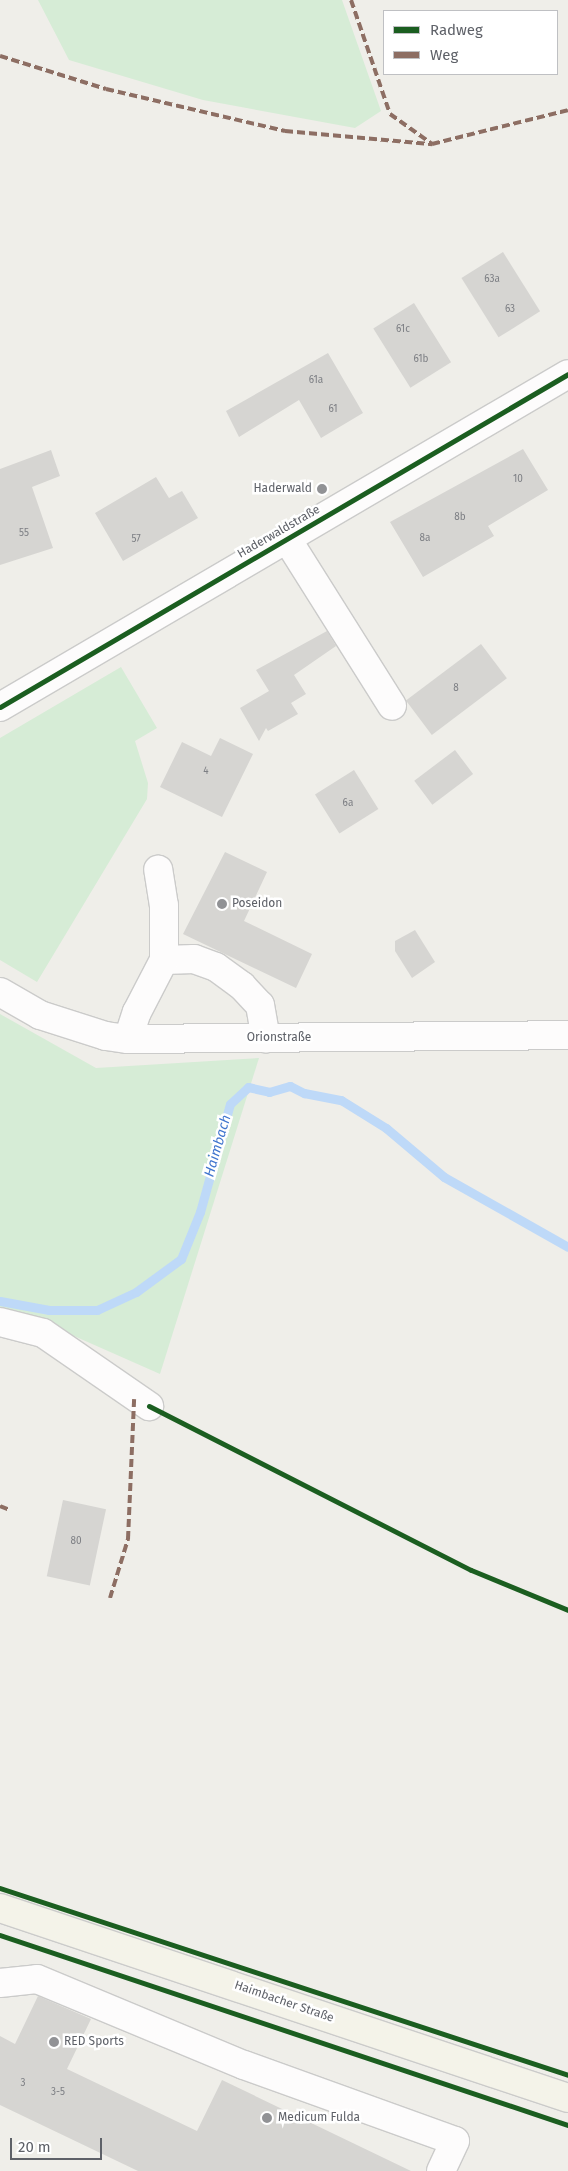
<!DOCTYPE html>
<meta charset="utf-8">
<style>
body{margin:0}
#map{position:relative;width:568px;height:2171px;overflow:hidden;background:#efeee9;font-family:"Fira Sans",sans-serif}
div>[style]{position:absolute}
.green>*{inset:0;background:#d6ecd6}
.stream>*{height:9px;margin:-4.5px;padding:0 4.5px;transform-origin:4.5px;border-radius:4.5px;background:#bed9f8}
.building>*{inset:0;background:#d6d5d2;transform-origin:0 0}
.roads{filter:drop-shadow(1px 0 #cbcbca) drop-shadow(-1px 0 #cbcbca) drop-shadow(0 1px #cbcbca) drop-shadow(0 -1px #cbcbca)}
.minor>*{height:28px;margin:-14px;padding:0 14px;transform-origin:14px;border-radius:14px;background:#fdfcfc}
.major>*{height:28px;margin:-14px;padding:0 14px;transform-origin:14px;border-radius:14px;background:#f4f3e9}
.quiet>*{height:4px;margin-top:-2px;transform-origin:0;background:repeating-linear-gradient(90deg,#8d6e63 0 8px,transparent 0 12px)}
.cycleway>*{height:5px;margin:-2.5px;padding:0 2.5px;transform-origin:2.5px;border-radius:2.5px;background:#1b5e20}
.dots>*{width:14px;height:14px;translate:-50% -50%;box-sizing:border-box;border:2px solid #fff;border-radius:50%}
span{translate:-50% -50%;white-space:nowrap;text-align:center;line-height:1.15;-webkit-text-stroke:5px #fff;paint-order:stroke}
.number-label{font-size:10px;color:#7d7f84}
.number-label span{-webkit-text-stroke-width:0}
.poi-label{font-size:12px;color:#5e6168}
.right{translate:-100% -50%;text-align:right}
.left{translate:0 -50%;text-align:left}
.street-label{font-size:12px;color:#5e6168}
.water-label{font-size:14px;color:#4075ce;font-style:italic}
.legend{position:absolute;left:383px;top:10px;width:175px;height:65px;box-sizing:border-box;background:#fff;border:1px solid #bfc0c3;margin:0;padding:6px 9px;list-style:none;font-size:15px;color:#5e6168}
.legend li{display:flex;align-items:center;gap:10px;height:25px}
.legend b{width:25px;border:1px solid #bfc0c3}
.scale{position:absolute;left:10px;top:2138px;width:92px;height:22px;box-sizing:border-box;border:2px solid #5e6168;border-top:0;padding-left:6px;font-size:15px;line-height:18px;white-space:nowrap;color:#5e6168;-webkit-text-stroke:4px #fff;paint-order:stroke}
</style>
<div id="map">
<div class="green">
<div style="clip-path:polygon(38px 0,342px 0,381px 111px,355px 128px,203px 100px,69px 60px)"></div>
<div style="clip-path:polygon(121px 667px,157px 728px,135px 741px,148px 783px,147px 799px,37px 982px,0 960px,0 738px)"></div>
<div style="clip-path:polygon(0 1014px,96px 1068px,259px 1058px,160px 1374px,22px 1313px,0 1313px)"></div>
</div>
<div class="stream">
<div style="left:0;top:1301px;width:50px;rotate:10.4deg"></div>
<div style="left:49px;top:1310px;width:48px"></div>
<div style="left:97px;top:1310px;width:43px;rotate:-24.8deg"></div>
<div style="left:136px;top:1292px;width:56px;rotate:-36.3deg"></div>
<div style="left:181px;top:1259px;width:51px;rotate:-68deg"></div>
<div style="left:200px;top:1212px;width:112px;rotate:-74.5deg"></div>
<div style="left:230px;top:1104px;width:25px;rotate:-43deg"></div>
<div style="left:248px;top:1087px;width:22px;rotate:13deg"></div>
<div style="left:269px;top:1092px;width:22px;rotate:-16deg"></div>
<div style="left:290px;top:1086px;width:16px;rotate:27deg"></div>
<div style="left:304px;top:1093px;width:38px;rotate:11deg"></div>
<div style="left:341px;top:1100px;width:53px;rotate:31.9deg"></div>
<div style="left:386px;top:1128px;width:76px;rotate:40.2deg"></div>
<div style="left:444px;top:1177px;width:142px;rotate:29.4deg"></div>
</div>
<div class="building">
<div style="left:503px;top:252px;width:70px;height:49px;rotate:58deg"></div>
<div style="left:414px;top:303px;width:70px;height:48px;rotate:58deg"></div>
<div style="clip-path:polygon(328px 353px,363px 413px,321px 438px,299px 400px,239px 437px,226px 411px)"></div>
<div style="clip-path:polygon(523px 449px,548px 490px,488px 526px,494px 536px,423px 577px,390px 522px)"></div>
<div style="clip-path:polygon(51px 450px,60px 476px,32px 487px,53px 548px,0 565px,0 469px)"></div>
<div style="clip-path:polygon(156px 477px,169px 498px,182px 491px,198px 518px,123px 561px,95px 513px)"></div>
<div style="clip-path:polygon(327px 631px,336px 646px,294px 675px,306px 694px,291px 703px,298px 714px,268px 731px,266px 728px,259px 741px,240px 708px,269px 691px,256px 670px)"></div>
<div style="left:481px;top:644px;width:43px;height:94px;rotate:53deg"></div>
<div style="clip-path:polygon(220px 738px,253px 754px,222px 817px,160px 787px,182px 742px,211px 756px)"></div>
<div style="left:455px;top:750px;width:30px;height:51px;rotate:53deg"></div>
<div style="left:354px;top:770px;width:46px;height:46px;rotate:58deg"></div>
<div style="clip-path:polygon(225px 852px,267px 872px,244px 921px,312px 954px,296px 988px,183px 934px)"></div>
<div style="clip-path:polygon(415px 930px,435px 962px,412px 978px,395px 951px,395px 941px)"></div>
<div style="left:63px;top:1500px;width:44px;height:78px;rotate:12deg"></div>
<div style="clip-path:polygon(38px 1996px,91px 2019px,67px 2069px,197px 2131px,222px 2080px,411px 2171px,138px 2171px,0 2105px,0 2036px,15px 2044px)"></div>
</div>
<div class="roads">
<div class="minor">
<div style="left:287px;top:539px;width:197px;rotate:57.8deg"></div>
<div style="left:0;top:707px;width:658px;rotate:-30.38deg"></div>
<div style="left:164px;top:960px;width:30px;rotate:-2deg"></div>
<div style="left:194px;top:959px;width:23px;rotate:20deg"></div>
<div style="left:216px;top:967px;width:32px;rotate:36deg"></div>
<div style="left:242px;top:986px;width:26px;rotate:47deg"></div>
<div style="left:260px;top:1005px;width:34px;rotate:80deg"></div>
<div style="left:0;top:992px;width:46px;rotate:29.9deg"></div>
<div style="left:40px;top:1015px;width:69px;rotate:17.7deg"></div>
<div style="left:106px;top:1036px;width:22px;rotate:8deg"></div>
<div style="left:128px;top:1039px;width:440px;rotate:-0.5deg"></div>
<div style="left:128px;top:1039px;width:28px;rotate:-72deg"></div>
<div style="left:137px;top:1012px;width:59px;rotate:-62.6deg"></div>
<div style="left:164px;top:960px;width:54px;rotate:-90deg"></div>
<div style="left:164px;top:906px;width:37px;rotate:-99deg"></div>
<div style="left:0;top:1322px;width:44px;rotate:14.3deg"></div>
<div style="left:43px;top:1333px;width:129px;rotate:34.6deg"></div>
<div style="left:0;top:1983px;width:37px;rotate:-6deg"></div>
<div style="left:37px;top:1979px;width:224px;rotate:22.6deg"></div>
<div style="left:244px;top:2065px;width:224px;rotate:19.8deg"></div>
<div style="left:455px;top:2141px;width:33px;rotate:115deg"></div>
</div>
<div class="major">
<div style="left:0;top:1908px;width:599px;rotate:18.5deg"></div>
</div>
</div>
<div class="quiet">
<div style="left:351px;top:0;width:120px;rotate:71.1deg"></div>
<div style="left:390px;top:114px;width:52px;rotate:35.5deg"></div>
<div style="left:0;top:56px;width:111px;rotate:17.3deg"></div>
<div style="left:106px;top:89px;width:184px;rotate:13.2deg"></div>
<div style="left:285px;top:131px;width:148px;rotate:5.1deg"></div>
<div style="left:432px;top:144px;width:140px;rotate:-14deg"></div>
<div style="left:0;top:1506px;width:11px;rotate:22deg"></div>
<div style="left:110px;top:1598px;width:62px;rotate:-73deg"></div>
<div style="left:128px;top:1539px;width:140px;rotate:-87.5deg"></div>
</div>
<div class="cycleway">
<div style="left:0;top:707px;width:658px;rotate:-30.38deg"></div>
<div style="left:149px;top:1406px;width:361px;rotate:27deg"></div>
<div style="left:471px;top:1570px;width:105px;rotate:22.4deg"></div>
<div style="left:0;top:1888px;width:598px;rotate:18.22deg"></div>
<div style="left:0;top:1935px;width:599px;rotate:18.5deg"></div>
</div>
<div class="dots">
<div style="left:322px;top:489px;background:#919295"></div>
<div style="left:222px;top:904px;background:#919295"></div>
<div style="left:54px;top:2042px;background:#919295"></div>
<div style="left:267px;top:2118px;background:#919295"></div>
</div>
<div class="number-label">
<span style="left:492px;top:280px">63a</span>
<span style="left:510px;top:310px">63</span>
<span style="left:403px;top:330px">61c</span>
<span style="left:421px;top:360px">61b</span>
<span style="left:316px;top:381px">61a</span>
<span style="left:333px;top:410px">61</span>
<span style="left:518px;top:480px">10</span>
<span style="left:460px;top:518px">8b</span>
<span style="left:24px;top:534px">55</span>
<span style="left:425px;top:539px">8a</span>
<span style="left:136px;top:540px">57</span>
<span style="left:456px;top:689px">8</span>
<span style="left:206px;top:772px">4</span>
<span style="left:348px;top:804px">6a</span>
<span style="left:76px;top:1542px">80</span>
<span style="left:23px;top:2084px">3</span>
<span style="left:58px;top:2093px">3-5</span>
</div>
<div class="poi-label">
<span class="right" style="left:312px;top:489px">Haderwald</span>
<span class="left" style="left:232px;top:904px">Poseidon</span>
<span class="left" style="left:64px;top:2042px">RED Sports</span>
<span class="left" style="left:278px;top:2118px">Medicum Fulda</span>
</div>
<div class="street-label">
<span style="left:279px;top:532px;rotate:-30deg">Haderwaldstraße</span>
<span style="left:279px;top:1038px">Orionstraße</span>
<span style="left:284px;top:2002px;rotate:19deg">Haimbacher Straße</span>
</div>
<div class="water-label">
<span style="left:218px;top:1146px;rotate:-74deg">Haimbach</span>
</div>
<ul class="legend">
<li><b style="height:6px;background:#1b5e20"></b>Radweg</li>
<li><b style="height:6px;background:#8d6e63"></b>Weg</li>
</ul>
<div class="scale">20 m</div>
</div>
